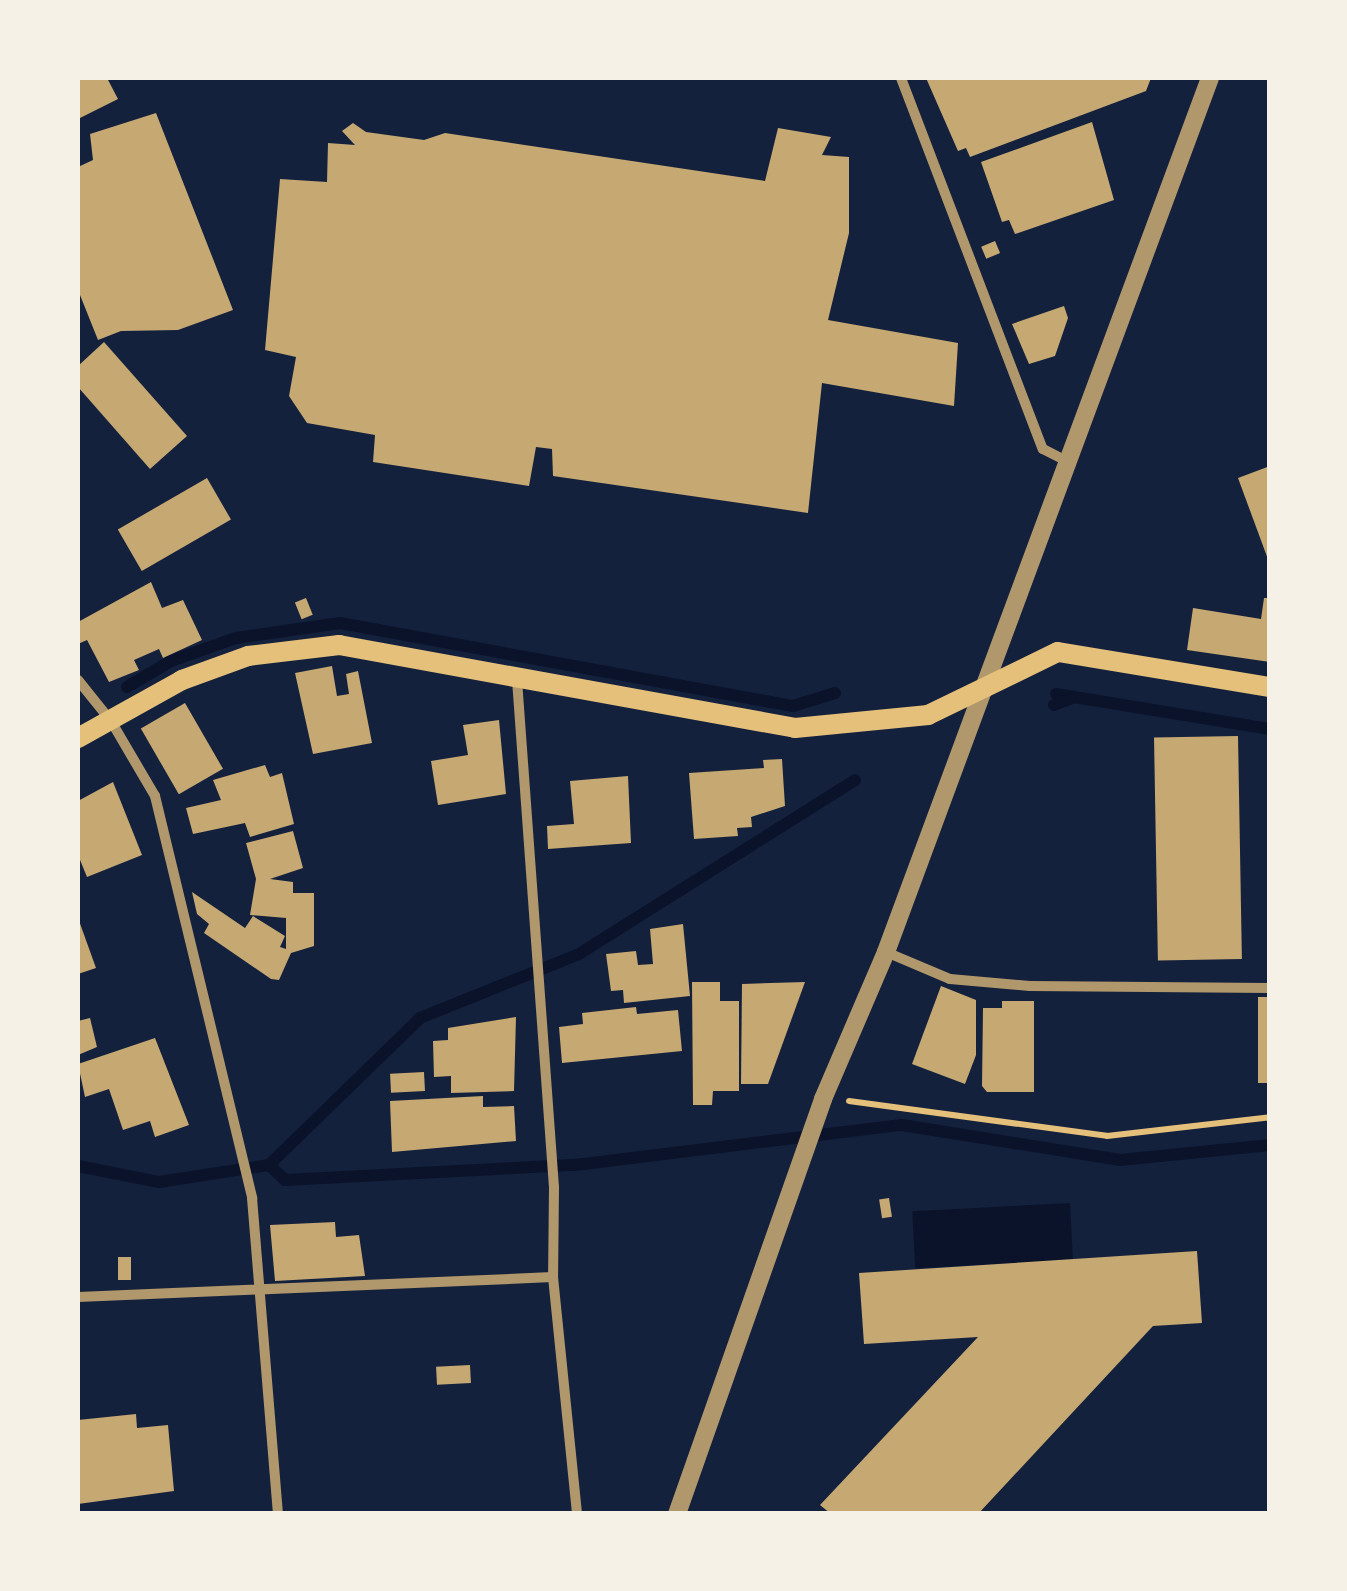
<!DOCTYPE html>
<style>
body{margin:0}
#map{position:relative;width:1347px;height:1591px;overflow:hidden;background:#14213d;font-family:Inter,sans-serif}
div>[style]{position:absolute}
.water>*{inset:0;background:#0b132b;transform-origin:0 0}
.stream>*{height:12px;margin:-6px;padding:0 6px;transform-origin:6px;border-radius:6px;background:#0b132b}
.building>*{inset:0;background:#c6a872;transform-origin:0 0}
.path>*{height:6px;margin:-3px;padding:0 3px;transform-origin:3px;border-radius:3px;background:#e5c07b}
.minor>*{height:10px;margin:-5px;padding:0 5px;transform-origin:5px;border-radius:5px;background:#b1986c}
.tertiary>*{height:18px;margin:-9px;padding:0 9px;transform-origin:9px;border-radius:9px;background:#b1986c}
.secondary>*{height:20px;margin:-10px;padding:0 10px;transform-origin:10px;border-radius:10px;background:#e5c07b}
span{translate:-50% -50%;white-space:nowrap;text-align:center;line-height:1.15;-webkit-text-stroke:8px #f6f1e7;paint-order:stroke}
.frame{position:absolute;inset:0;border:80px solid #f6f1e7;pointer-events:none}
</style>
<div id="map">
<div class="water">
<div style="left:1070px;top:1203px;width:57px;height:158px;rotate:87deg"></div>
</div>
<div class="stream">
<div style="left:127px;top:687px;width:51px;rotate:-30.6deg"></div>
<div style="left:171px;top:661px;width:69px;rotate:-19.5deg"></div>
<div style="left:236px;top:638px;width:105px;rotate:-8.2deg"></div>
<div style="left:340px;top:623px;width:461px;rotate:10.4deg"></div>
<div style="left:793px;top:706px;width:44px;rotate:-17.2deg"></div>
<div style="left:1056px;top:694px;width:217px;rotate:9.3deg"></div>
<div style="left:1054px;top:705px;width:22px;rotate:-21deg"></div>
<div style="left:269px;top:1165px;width:22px;rotate:43deg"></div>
<div style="left:285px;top:1180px;width:290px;rotate:-3deg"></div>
<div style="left:575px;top:1165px;width:329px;rotate:-7deg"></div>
<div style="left:902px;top:1125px;width:221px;rotate:9.1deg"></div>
<div style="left:1120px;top:1160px;width:151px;rotate:-5.7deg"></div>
<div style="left:78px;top:1166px;width:83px;rotate:11.2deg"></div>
<div style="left:159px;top:1182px;width:111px;rotate:-8.8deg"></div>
<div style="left:269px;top:1165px;width:211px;rotate:-44.2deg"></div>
<div style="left:420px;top:1018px;width:171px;rotate:-21.9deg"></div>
<div style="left:579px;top:954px;width:326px;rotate:-32.2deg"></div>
</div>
<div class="building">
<div style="clip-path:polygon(78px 78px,107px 78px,118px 99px,78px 119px)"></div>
<div style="clip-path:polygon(926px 78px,1151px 78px,1146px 91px,970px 157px,966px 148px,958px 151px)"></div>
<div style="clip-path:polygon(156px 113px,233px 310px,178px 330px,121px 331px,98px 340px,78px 290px,78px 167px,93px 160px,90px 134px)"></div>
<div style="clip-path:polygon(1092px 122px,1114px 200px,1015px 234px,1009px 220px,1002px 222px,981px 162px)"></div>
<div style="clip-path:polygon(353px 123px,366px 132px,424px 140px,445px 133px,765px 181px,778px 128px,831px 137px,822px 155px,849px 157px,849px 233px,828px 320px,958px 343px,954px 406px,822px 383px,808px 513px,553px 476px,552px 449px,536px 447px,529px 486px,373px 462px,375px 435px,307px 423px,289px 396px,296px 357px,265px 350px,280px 179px,327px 182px,328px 143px,355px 145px,342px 131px)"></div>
<div style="left:995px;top:241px;width:13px;height:15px;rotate:67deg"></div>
<div style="clip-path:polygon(1064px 306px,1068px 318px,1055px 356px,1029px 364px,1012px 324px)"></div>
<div style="clip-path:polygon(104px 342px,187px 436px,150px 469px,78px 387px,78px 366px)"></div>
<div style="clip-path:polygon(1270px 466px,1270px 562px,1269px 562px,1238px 478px)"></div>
<div style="left:207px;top:478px;width:48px;height:103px;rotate:60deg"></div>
<div style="clip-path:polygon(151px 582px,162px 608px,183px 600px,202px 640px,163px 658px,159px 649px,134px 660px,139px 670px,109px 682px,87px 640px,78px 644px,78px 622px)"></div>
<div style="left:306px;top:598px;width:18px;height:12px;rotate:68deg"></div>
<div style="clip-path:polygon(1264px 598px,1270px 598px,1270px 662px,1187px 650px,1193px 608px,1261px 619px)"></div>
<div style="clip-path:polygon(332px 666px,337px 696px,349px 694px,346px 674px,358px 671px,372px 743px,313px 754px,295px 673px)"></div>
<div style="left:185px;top:703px;width:76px;height:51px;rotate:60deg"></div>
<div style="clip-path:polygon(499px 720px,506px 794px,438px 805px,431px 761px,468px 755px,463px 725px)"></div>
<div style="left:1238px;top:736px;width:223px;height:84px;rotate:89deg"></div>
<div style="clip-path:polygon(782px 759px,785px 806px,751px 817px,752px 827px,737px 828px,738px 836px,694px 839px,689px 773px,764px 768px,763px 760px)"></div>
<div style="clip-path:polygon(265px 765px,270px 777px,282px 773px,294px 824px,250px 837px,245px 823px,193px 834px,186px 808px,221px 800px,213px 780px)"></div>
<div style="clip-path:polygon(628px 776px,631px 843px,548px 849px,547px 826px,574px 824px,570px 781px)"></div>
<div style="clip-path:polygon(113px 782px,142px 855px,87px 877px,78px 855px,78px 801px)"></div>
<div style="clip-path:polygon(293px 831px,303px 868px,270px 879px,293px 882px,293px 893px,314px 893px,314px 946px,291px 953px,279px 980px,271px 979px,204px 933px,209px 924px,197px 914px,192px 892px,245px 928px,253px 916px,285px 936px,280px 947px,286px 949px,286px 918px,250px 915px,256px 879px,246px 843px)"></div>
<div style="clip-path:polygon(78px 918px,96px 968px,78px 974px)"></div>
<div style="clip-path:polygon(683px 924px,690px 996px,624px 1003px,623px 990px,611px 991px,606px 954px,636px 951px,638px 965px,653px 964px,650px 929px)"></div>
<div style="clip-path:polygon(692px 982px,720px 982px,720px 1001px,739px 1001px,739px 1091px,713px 1091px,712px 1105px,693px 1105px)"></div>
<div style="clip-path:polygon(805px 982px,768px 1084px,741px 1084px,742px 984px)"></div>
<div style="clip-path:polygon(941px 986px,976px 1000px,976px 1055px,965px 1084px,912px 1064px)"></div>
<div style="left:1258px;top:997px;width:12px;height:86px"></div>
<div style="clip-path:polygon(1002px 1001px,1034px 1001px,1034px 1092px,987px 1092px,982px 1086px,983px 1008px,1002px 1008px)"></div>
<div style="clip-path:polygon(636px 1007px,637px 1014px,678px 1010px,682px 1051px,562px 1063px,559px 1027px,583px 1024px,582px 1013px)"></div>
<div style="clip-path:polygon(516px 1017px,514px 1091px,451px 1093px,451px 1076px,434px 1077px,433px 1041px,448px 1040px,448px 1028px)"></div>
<div style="clip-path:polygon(90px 1018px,97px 1047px,78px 1055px,78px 1021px)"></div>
<div style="clip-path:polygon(155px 1038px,189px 1125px,155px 1137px,150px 1121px,123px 1130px,109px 1089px,85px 1097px,78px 1064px)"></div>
<div style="left:424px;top:1072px;width:19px;height:34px;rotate:87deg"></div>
<div style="clip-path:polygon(483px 1096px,483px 1107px,514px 1106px,516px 1141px,392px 1152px,390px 1101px)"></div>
<div style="left:889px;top:1198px;width:19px;height:10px;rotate:81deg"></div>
<div style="clip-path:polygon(335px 1222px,336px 1237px,359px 1235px,365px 1276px,275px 1281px,270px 1225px)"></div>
<div style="clip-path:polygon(1197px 1251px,1202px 1323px,1153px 1326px,978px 1514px,831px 1514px,820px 1505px,978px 1337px,864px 1344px,859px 1273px)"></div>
<div style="left:118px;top:1257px;width:13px;height:23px"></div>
<div style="left:470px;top:1365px;width:18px;height:34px;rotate:87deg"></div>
<div style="clip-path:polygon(136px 1414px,137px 1428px,168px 1425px,174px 1491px,78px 1504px,78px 1420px)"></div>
</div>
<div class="path">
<div style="left:849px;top:1101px;width:260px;rotate:7.7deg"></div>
<div style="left:1107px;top:1136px;width:164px;rotate:-6.6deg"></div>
</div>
<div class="minor">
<div style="left:901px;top:78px;width:397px;rotate:69.1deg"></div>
<div style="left:1043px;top:449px;width:29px;rotate:27deg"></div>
<div style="left:78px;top:680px;width:53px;rotate:51.2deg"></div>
<div style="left:111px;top:721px;width:87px;rotate:59.6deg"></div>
<div style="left:155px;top:796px;width:414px;rotate:76.4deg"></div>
<div style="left:252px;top:1198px;width:317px;rotate:85.3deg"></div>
<div style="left:517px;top:680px;width:508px;rotate:85.83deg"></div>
<div style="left:554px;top:1187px;width:90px;rotate:90.6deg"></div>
<div style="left:553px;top:1277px;width:238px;rotate:84.2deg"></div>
<div style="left:886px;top:952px;width:69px;rotate:22.9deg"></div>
<div style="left:950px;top:979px;width:80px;rotate:5deg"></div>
<div style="left:1030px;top:986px;width:240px;rotate:0.5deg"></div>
<div style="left:78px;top:1297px;width:475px;rotate:-2.4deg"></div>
</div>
<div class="tertiary">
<div style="left:677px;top:1514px;width:440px;rotate:-70.6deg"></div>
<div style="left:823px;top:1099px;width:160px;rotate:-66.8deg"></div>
<div style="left:886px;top:952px;width:932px;rotate:-69.66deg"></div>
</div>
<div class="secondary">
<div style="left:78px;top:738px;width:119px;rotate:-29.1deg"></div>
<div style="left:182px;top:680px;width:70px;rotate:-20deg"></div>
<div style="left:248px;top:656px;width:92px;rotate:-6.9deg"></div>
<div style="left:339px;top:645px;width:463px;rotate:10.3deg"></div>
<div style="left:795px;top:728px;width:134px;rotate:-5.6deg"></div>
<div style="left:928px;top:715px;width:144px;rotate:-25.9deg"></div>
<div style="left:1058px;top:652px;width:215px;rotate:9.4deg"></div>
</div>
<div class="frame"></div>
</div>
